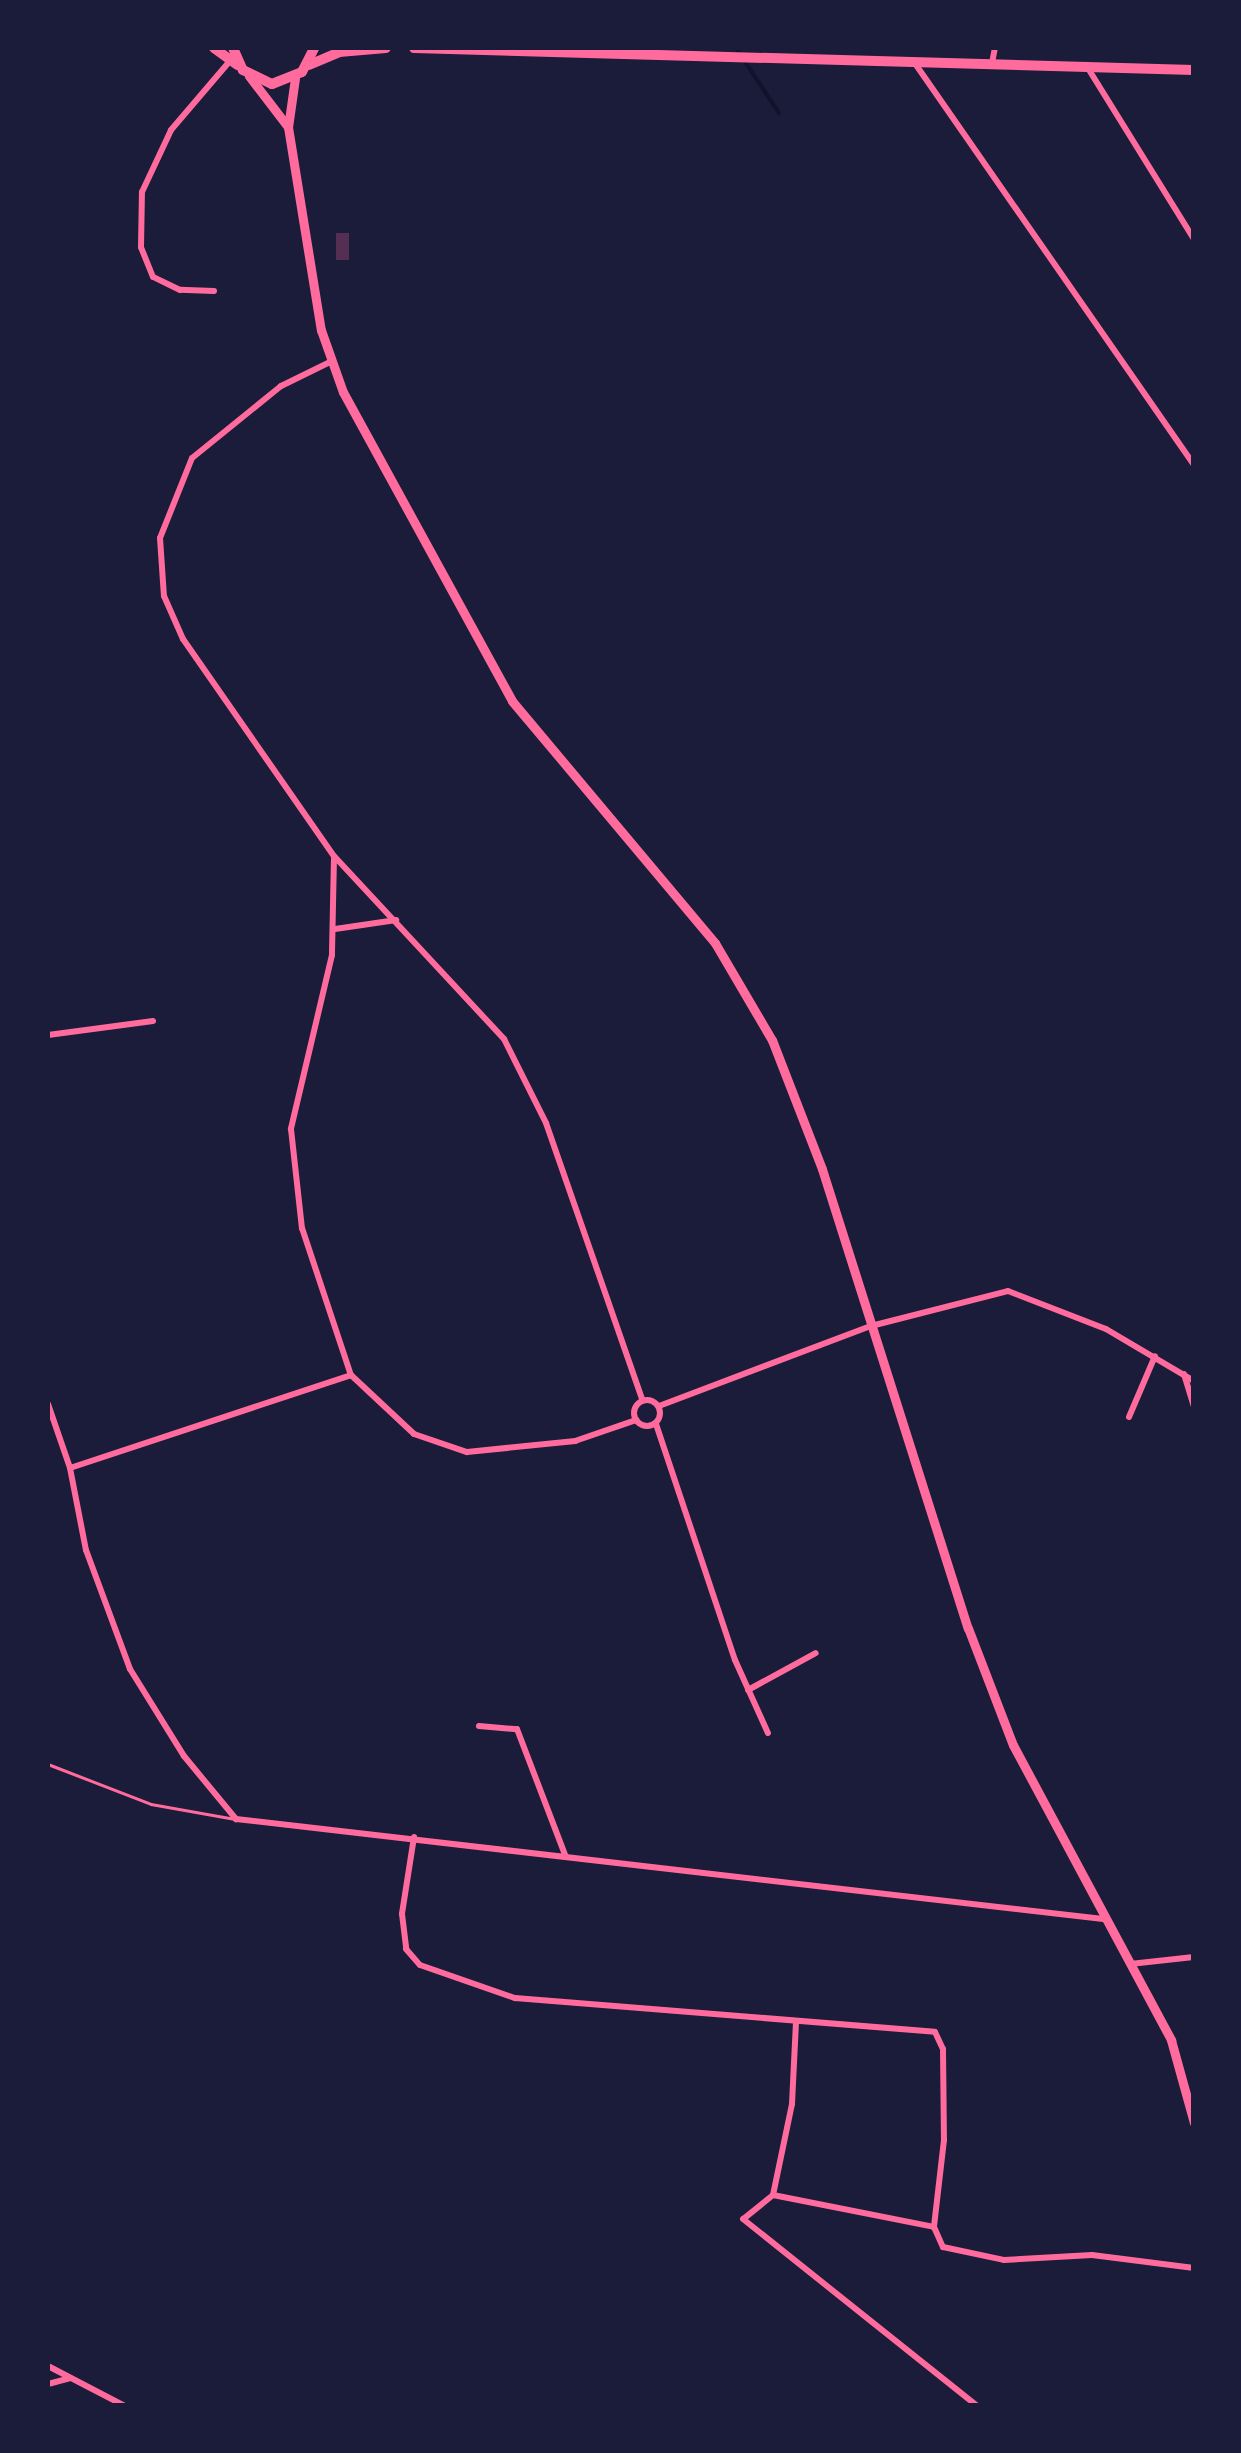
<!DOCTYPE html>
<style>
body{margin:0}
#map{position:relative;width:1241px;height:2453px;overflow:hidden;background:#1b1b3a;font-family:Mulish,sans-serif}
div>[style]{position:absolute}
.stream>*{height:4px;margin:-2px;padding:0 2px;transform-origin:2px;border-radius:2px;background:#12122b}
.building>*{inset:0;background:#542f53;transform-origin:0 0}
.service>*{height:2.5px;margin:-1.25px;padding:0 1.25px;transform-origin:1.25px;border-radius:1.25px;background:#ff6b9d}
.minor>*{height:6px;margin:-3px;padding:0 3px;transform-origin:3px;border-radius:3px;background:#ff6b9d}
.minor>.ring{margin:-3px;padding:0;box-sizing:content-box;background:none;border:6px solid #ff6b9d;border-radius:50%}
.secondary>*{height:9px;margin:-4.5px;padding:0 4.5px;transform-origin:4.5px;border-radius:4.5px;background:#ff6b9d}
.trunk>*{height:10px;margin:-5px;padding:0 5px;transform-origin:5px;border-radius:5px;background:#ff6b9d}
span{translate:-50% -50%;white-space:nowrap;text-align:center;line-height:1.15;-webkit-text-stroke:10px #1b1b3a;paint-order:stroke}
.frame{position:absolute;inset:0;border:50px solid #1b1b3a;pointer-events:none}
</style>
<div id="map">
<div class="stream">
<div style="left:736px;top:48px;width:78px;rotate:56.5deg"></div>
</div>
<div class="building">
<div style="left:336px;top:233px;width:13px;height:27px"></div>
</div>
<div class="service">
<div style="left:48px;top:1764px;width:110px;rotate:21.2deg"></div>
<div style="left:151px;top:1804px;width:85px;rotate:10.1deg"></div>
</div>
<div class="minor">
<div style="left:914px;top:62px;width:491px;rotate:55.2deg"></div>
<div style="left:992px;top:63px;width:15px;rotate:-79deg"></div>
<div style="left:1086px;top:65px;width:205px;rotate:58.2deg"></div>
<div style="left:214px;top:291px;width:34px;rotate:-178deg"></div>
<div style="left:180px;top:290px;width:30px;rotate:-154deg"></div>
<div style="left:153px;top:277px;width:32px;rotate:-112deg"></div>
<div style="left:141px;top:247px;width:55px;rotate:-89deg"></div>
<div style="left:142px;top:192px;width:68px;rotate:-64.9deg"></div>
<div style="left:171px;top:130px;width:91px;rotate:-49.5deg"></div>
<div style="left:330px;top:362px;width:55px;rotate:153.9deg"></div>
<div style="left:281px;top:386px;width:114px;rotate:141deg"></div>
<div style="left:192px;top:458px;width:86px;rotate:111.8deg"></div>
<div style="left:160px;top:538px;width:58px;rotate:86.1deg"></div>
<div style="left:164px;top:596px;width:47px;rotate:66.2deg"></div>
<div style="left:183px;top:639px;width:264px;rotate:55.2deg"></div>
<div style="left:334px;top:856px;width:250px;rotate:47.1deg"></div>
<div style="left:504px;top:1039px;width:94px;rotate:63.4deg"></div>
<div style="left:546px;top:1123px;width:294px;rotate:70.8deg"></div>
<div style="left:334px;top:857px;width:98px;rotate:91.2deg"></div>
<div style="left:332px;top:955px;width:179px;rotate:103.3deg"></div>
<div style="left:291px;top:1129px;width:100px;rotate:83.7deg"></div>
<div style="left:302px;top:1228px;width:155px;rotate:71.6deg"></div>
<div style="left:351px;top:1375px;width:86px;rotate:43.1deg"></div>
<div style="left:414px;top:1434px;width:56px;rotate:18.8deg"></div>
<div style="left:467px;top:1452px;width:109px;rotate:-5.8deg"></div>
<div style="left:575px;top:1441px;width:65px;rotate:-19deg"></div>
<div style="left:335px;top:929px;width:62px;rotate:-8.4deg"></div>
<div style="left:48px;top:1035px;width:106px;rotate:-7.6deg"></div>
<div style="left:1184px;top:1374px;width:34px;rotate:73deg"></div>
<div class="ring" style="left:634px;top:1400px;width:20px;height:20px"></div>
<div style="left:48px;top:1404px;width:68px;rotate:71deg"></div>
<div style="left:70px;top:1468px;width:84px;rotate:79deg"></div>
<div style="left:86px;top:1550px;width:127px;rotate:69.7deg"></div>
<div style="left:130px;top:1669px;width:102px;rotate:58.2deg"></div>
<div style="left:184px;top:1756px;width:82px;rotate:50.5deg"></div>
<div style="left:236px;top:1819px;width:873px;rotate:6.58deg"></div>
<div style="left:659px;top:1406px;width:227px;rotate:-20.7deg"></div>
<div style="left:871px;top:1326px;width:141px;rotate:-14.3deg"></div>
<div style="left:1008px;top:1291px;width:105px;rotate:21.2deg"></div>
<div style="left:1106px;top:1329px;width:102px;rotate:30.6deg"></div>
<div style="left:1129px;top:1417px;width:66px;rotate:-66.9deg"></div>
<div style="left:656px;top:1424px;width:249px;rotate:71.5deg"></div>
<div style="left:735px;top:1660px;width:80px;rotate:65.7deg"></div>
<div style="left:70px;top:1468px;width:296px;rotate:-18.3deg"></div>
<div style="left:748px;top:1690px;width:77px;rotate:-28.6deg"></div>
<div style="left:479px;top:1726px;width:38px;rotate:5deg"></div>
<div style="left:517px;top:1729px;width:135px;rotate:69.1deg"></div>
<div style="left:414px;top:1837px;width:78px;rotate:98.9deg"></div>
<div style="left:402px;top:1914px;width:35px;rotate:83deg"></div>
<div style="left:406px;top:1949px;width:21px;rotate:49deg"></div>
<div style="left:420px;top:1965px;width:101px;rotate:19.2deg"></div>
<div style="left:515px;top:1998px;width:421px;rotate:4.6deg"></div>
<div style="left:935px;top:2032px;width:19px;rotate:65deg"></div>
<div style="left:943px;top:2049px;width:91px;rotate:89.4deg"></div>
<div style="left:944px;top:2140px;width:88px;rotate:96.6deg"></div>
<div style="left:934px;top:2227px;width:22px;rotate:66deg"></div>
<div style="left:943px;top:2247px;width:62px;rotate:12deg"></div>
<div style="left:1004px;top:2260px;width:88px;rotate:-3.3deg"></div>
<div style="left:1092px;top:2255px;width:103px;rotate:7.3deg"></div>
<div style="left:1130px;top:1964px;width:64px;rotate:-6.2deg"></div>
<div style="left:796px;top:2022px;width:82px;rotate:92.8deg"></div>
<div style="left:792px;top:2104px;width:93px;rotate:101.8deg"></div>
<div style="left:773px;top:2195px;width:38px;rotate:141deg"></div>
<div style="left:743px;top:2219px;width:300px;rotate:38.6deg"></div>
<div style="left:773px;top:2195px;width:164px;rotate:11.2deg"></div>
<div style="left:48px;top:2366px;width:87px;rotate:27.5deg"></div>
<div style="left:48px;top:2384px;width:23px;rotate:-15deg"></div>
</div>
<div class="secondary">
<div style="left:249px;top:76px;width:64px;rotate:52.6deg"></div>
<div style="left:295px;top:78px;width:49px;rotate:98.1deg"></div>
<div style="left:288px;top:127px;width:206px;rotate:80.8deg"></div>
<div style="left:321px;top:330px;width:66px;rotate:70.5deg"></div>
<div style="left:343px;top:392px;width:352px;rotate:61.3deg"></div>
<div style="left:512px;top:701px;width:316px;rotate:50deg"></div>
<div style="left:715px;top:943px;width:113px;rotate:59.6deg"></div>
<div style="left:772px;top:1040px;width:138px;rotate:68.8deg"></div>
<div style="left:822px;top:1169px;width:482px;rotate:72.4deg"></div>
<div style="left:968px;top:1628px;width:125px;rotate:69deg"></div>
<div style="left:1013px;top:1745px;width:335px;rotate:61.8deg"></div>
<div style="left:1171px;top:2040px;width:86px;rotate:74.5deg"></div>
</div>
<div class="trunk">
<div style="left:214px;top:48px;width:29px;rotate:36deg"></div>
<div style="left:233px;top:48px;width:24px;rotate:66deg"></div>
<div style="left:243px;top:70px;width:32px;rotate:26deg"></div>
<div style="left:272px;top:84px;width:32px;rotate:-22deg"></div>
<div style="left:302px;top:72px;width:27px;rotate:-63deg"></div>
<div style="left:414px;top:48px;width:780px;rotate:1.62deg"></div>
<div style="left:309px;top:65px;width:33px;rotate:-23deg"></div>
<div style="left:339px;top:52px;width:47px;rotate:-4.9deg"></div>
</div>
<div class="frame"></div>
</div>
